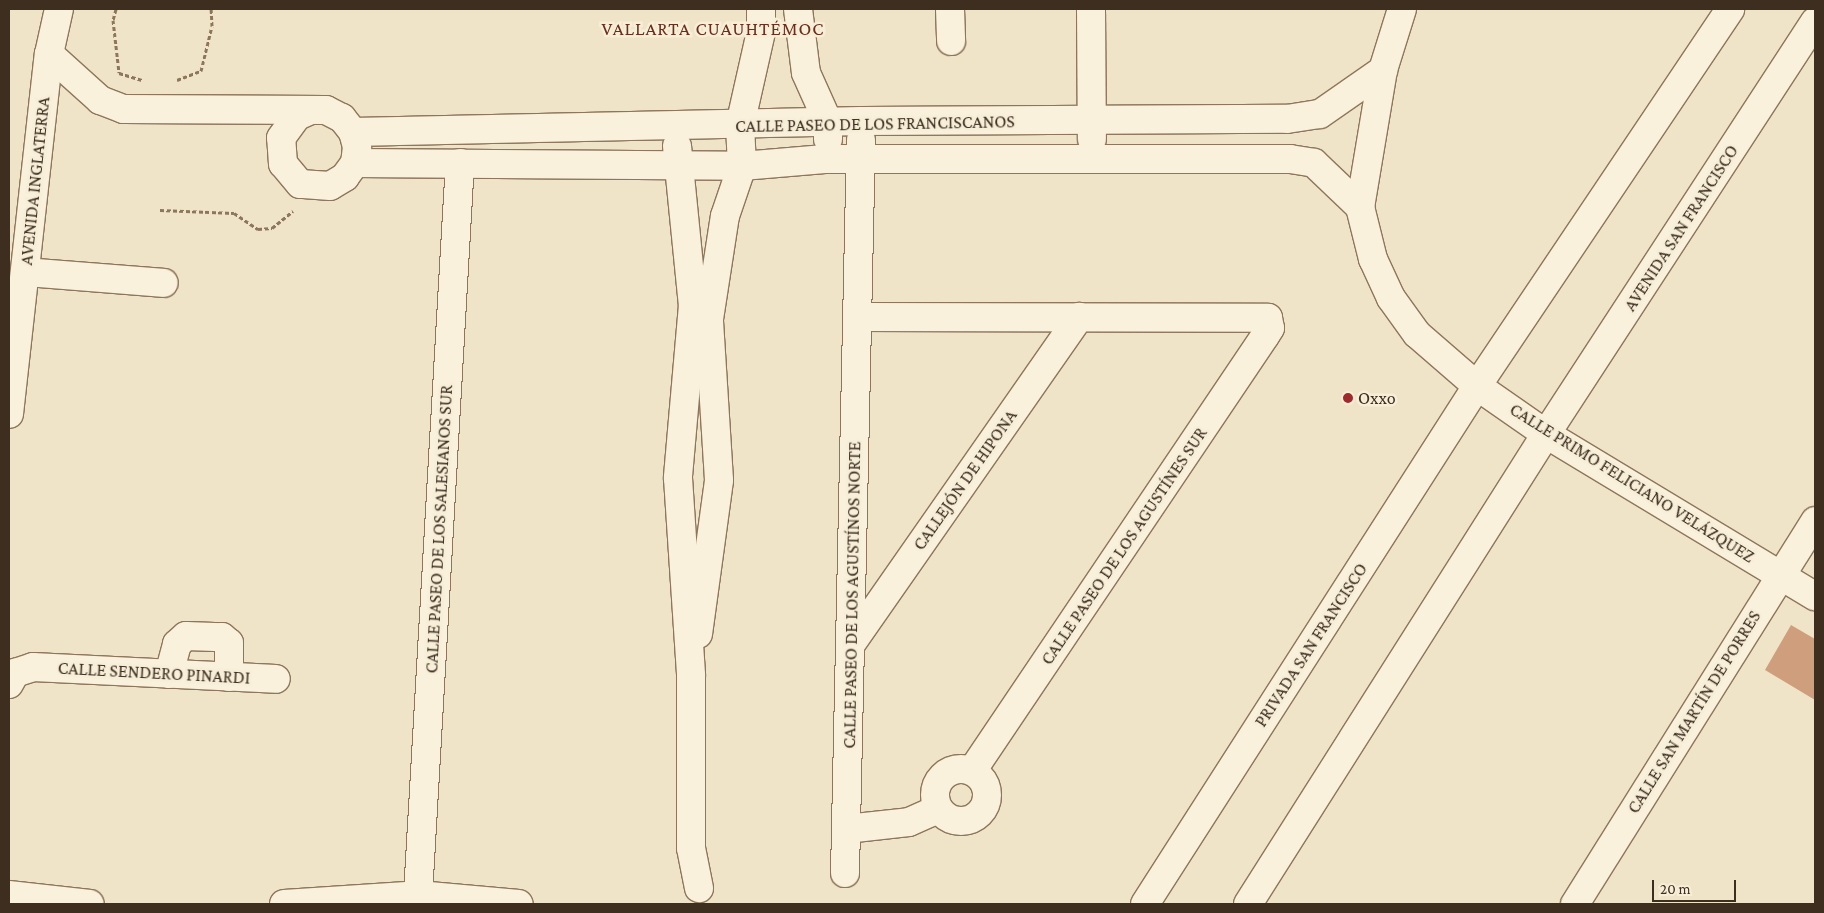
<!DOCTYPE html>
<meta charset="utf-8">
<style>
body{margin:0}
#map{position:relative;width:1824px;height:913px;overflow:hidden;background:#f0e4c8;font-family:"Crimson Pro",serif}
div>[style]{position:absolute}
.building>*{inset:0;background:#cf9f7d}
.path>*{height:3px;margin-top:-1.5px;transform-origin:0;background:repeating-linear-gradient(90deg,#8d765c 0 4px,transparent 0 6.5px)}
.roads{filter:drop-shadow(1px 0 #8d765c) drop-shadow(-1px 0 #8d765c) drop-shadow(0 1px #8d765c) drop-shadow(0 -1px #8d765c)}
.street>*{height:28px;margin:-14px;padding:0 14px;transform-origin:14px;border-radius:14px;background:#faf1dc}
.street>.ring{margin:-14px;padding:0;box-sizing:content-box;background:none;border:28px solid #faf1dc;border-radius:50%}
.secondary>*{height:28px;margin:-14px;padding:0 14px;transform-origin:14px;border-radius:14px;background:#faf1dc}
.dots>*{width:14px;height:14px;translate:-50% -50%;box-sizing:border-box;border:2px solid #f7eed8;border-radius:50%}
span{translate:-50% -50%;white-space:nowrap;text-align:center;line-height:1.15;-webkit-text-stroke:5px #f7eed8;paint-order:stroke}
.street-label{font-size:18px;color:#3d2e20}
.poi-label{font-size:18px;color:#3d2e20}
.left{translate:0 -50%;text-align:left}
.neighbourhood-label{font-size:19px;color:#6b2e1e;letter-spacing:1px}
.frame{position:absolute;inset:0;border:10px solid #3d2e20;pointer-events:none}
.scale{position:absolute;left:1652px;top:880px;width:84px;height:22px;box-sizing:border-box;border:2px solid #3d2e20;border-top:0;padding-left:6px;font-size:15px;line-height:18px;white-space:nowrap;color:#3d2e20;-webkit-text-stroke:4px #f7eed8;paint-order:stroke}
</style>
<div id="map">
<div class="building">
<div style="clip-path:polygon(1791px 625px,1815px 639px,1815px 700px,1765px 670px)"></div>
</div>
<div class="path">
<div style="left:116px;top:9px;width:11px;rotate:105deg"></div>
<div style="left:113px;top:20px;width:53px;rotate:83.5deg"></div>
<div style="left:119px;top:73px;width:24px;rotate:17deg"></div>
<div style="left:177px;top:80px;width:26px;rotate:-21deg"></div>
<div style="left:201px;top:71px;width:46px;rotate:-76.3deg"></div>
<div style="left:212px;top:26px;width:17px;rotate:-93deg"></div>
<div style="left:160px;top:210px;width:74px;rotate:2.3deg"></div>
<div style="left:234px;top:213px;width:29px;rotate:34deg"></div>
<div style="left:258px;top:229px;width:14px;rotate:-4deg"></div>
<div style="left:272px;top:228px;width:27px;rotate:-39deg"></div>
</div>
<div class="roads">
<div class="street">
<div style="left:798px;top:9px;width:64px;rotate:82.9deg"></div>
<div style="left:806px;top:73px;width:54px;rotate:65.8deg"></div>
<div style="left:828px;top:122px;width:17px;rotate:90deg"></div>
<div style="left:950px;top:9px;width:32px;rotate:88deg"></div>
<div style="left:1091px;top:9px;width:130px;rotate:89.6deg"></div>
<div style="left:1402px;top:9px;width:64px;rotate:107.3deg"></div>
<div style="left:1383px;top:70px;width:139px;rotate:99.5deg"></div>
<div style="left:1360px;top:207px;width:54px;rotate:76deg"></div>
<div style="left:1373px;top:259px;width:43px;rotate:65.2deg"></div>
<div style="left:1391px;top:298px;width:44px;rotate:54.2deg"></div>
<div style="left:1417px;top:334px;width:79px;rotate:40.9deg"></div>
<div style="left:1477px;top:386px;width:84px;rotate:34.8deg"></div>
<div style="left:1546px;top:434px;width:314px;rotate:31.1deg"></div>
<div style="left:49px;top:54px;width:69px;rotate:42deg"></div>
<div style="left:100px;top:100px;width:25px;rotate:21deg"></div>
<div style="left:123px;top:109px;width:203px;rotate:0.3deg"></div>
<div style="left:326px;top:110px;width:18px;rotate:27deg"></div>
<div style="left:342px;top:118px;width:18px;rotate:52deg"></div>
<div style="left:353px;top:132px;width:16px;rotate:75deg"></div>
<div style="left:357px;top:147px;width:16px;rotate:97deg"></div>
<div style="left:355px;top:163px;width:17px;rotate:126deg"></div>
<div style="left:345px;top:177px;width:17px;rotate:149deg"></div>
<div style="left:330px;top:186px;width:30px;rotate:-176deg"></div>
<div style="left:300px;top:184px;width:26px;rotate:-130deg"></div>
<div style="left:283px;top:164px;width:26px;rotate:-94deg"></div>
<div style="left:281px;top:138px;width:27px;rotate:-54deg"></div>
<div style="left:297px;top:116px;width:13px;rotate:-23deg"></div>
<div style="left:353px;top:132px;width:509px;rotate:-1.24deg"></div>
<div style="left:862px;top:121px;width:425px;rotate:-0.3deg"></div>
<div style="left:1287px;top:119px;width:33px;rotate:-9deg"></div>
<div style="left:1320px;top:114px;width:77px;rotate:-34.9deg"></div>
<div style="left:677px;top:146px;width:160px;rotate:84.3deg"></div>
<div style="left:693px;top:305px;width:174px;rotate:95deg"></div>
<div style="left:678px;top:478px;width:198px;rotate:86.2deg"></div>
<div style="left:691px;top:676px;width:172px;rotate:90deg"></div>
<div style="left:691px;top:848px;width:41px;rotate:78.7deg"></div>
<div style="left:355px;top:163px;width:387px;rotate:0.4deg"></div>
<div style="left:742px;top:166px;width:83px;rotate:-4.8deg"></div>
<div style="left:825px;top:159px;width:465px"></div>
<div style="left:1290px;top:159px;width:24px;rotate:9deg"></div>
<div style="left:1314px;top:163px;width:64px;rotate:43.7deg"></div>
<div style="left:25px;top:272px;width:139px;rotate:4.5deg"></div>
<div style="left:858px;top:317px;width:410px;rotate:0.1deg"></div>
<div style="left:1268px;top:318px;width:10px;rotate:79deg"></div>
<div style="left:1270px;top:328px;width:9px;rotate:122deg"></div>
<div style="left:1265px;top:336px;width:524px;rotate:123.96deg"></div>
<div style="left:698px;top:634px;width:155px;rotate:-82.2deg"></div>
<div style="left:719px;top:480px;width:161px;rotate:-93.6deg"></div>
<div style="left:709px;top:319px;width:104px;rotate:-81.2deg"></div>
<div style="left:725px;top:216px;width:53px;rotate:-71.2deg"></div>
<div style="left:742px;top:166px;width:41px;rotate:-92.8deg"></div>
<div style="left:740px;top:125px;width:95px;rotate:-77.3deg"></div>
<div style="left:761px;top:32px;width:23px;rotate:-90deg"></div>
<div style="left:851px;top:644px;width:399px;rotate:-55.1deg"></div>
<div style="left:169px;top:674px;width:31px;rotate:-75deg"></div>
<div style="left:177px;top:644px;width:12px;rotate:-42deg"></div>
<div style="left:186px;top:636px;width:36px;rotate:2deg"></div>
<div style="left:222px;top:637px;width:9px;rotate:41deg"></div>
<div style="left:229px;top:643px;width:34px;rotate:90deg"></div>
<div style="left:9px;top:684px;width:13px;rotate:-61deg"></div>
<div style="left:15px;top:673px;width:19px;rotate:-18deg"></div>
<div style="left:33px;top:667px;width:243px;rotate:2.8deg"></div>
<div class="ring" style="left:935px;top:769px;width:24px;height:24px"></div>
<div style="left:846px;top:829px;width:63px;rotate:-6.3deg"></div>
<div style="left:909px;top:822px;width:32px;rotate:-24deg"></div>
<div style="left:845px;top:873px;width:733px;rotate:-88.75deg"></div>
<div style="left:9px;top:895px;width:81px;rotate:6.3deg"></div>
<div style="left:418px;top:895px;width:733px;rotate:-86.72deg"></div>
<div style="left:284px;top:904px;width:134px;rotate:-3.8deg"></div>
<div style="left:418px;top:895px;width:101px;rotate:5.1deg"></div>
<div style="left:1145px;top:904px;width:615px;rotate:-57.34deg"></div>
<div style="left:1477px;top:386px;width:454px;rotate:-56.1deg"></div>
<div style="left:1248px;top:904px;width:557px;rotate:-57.62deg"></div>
<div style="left:1546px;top:434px;width:492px;rotate:-56.9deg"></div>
<div style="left:1575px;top:904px;width:452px;rotate:-57.9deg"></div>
</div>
<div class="secondary">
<div style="left:9px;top:414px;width:362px;rotate:-83.7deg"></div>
<div style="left:49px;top:54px;width:46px;rotate:-77.5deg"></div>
</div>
</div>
<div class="dots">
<div style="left:1348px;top:398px;background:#9e2a2b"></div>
</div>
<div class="street-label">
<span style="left:875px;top:124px;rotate:-1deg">CALLE PASEO DE LOS FRANCISCANOS</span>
<span style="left:35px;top:181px;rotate:-84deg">AVENIDA INGLATERRA</span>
<span style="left:1681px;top:228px;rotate:-57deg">AVENIDA SAN FRANCISCO</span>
<span style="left:965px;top:480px;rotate:-55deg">CALLEJÓN DE HIPONA</span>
<span style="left:1632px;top:483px;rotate:32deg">CALLE PRIMO FELICIANO VELÁZQUEZ</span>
<span style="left:439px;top:529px;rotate:-87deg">CALLE PASEO DE LOS SALESIANOS SUR</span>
<span style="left:1124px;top:546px;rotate:-56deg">CALLE PASEO DE LOS AGUSTÍNES SUR</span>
<span style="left:852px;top:595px;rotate:-89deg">CALLE PASEO DE LOS AGUSTÍNOS NORTE</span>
<span style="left:1311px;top:645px;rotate:-57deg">PRIVADA SAN FRANCISCO</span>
<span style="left:154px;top:673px;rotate:3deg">CALLE SENDERO PINARDI</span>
<span style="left:1694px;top:712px;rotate:-58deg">CALLE SAN MARTÍN DE PORRES</span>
</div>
<div class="poi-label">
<span class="left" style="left:1358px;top:398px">Oxxo</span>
</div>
<div class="neighbourhood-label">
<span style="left:713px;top:29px">VALLARTA CUAUHTÉMOC</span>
</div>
<div class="frame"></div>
<div class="scale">20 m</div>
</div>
